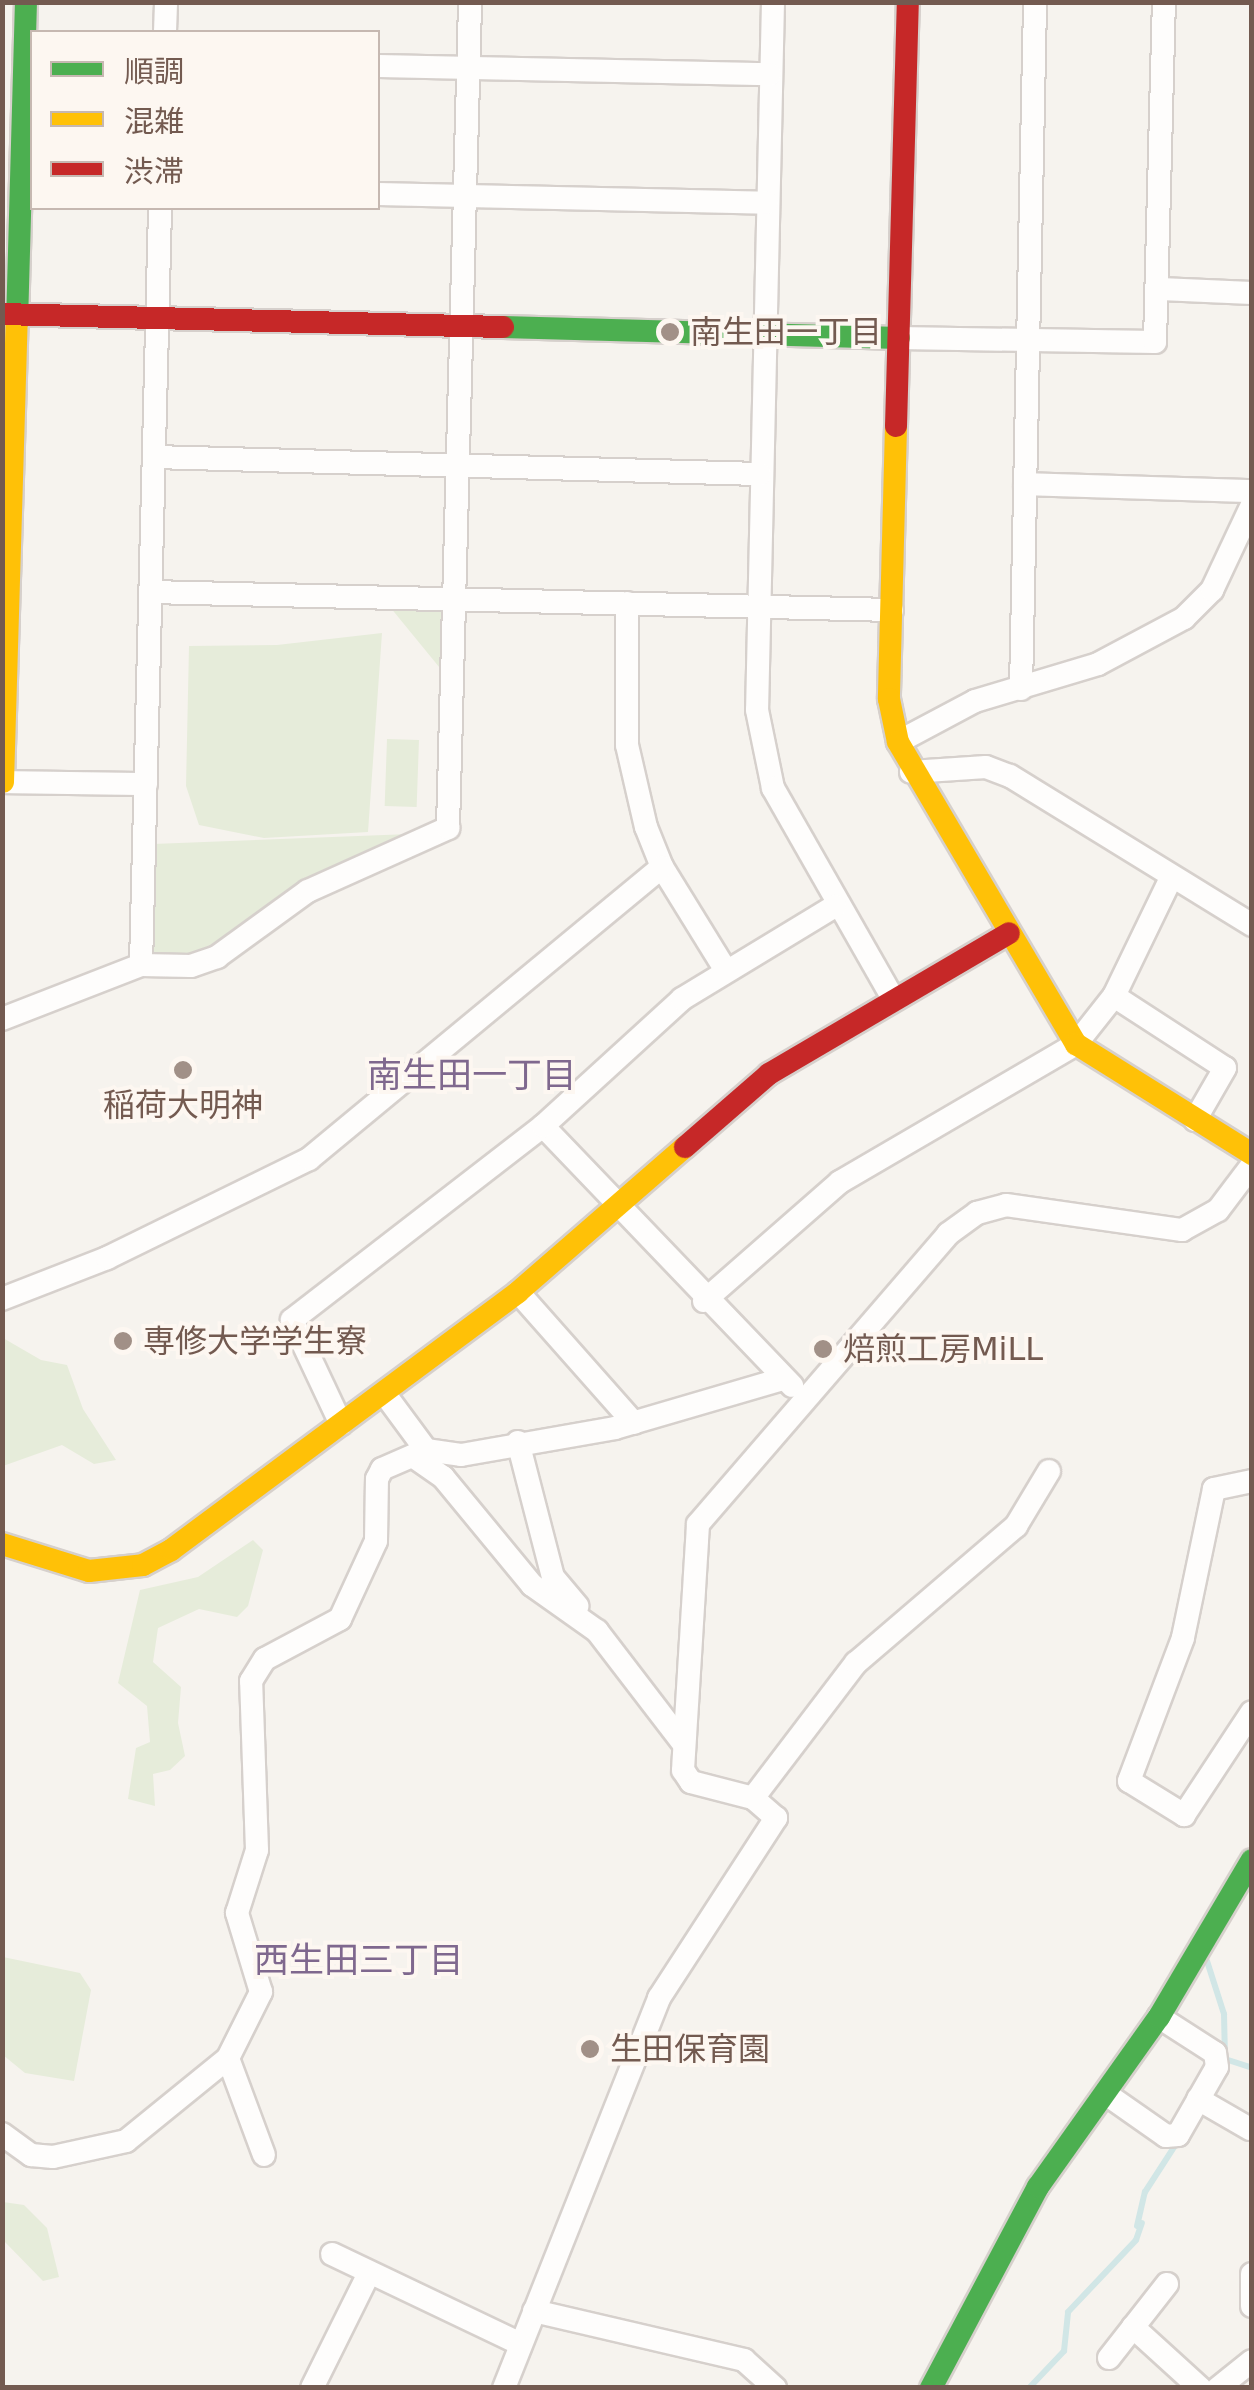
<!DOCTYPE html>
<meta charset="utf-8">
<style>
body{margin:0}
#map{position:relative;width:1254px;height:2390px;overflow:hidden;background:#f6f3ee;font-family:"DejaVu Sans","Noto Sans JP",sans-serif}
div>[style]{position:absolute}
.green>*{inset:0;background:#e6ecda;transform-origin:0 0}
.stream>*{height:6px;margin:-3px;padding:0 3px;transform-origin:3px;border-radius:3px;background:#d1e6e6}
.roads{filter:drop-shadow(2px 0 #d6d0cc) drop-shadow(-2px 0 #d6d0cc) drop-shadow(0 2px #d6d0cc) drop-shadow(0 -2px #d6d0cc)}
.street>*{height:22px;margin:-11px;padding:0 11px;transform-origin:11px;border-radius:11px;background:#fefdfc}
.fast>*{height:22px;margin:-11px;padding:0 11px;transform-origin:11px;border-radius:11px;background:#4caf50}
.slow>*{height:22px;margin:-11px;padding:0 11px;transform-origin:11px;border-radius:11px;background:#ffc107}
.jam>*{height:22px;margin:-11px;padding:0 11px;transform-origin:11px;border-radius:11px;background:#c62828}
.dots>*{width:28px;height:28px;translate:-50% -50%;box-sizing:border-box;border:5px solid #fdf7f1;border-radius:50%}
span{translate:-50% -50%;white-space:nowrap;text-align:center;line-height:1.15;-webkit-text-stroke:8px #fdf7f1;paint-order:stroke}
.poi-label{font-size:32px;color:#735a50}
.left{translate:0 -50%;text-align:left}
.neighbourhood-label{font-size:35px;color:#7f688e}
.frame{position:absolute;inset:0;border:5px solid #735a50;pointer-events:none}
.legend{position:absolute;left:30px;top:30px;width:350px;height:180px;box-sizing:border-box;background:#fdf7f1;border:2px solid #c6b8b1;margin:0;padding:12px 18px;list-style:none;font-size:30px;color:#735a50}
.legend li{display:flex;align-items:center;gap:20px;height:50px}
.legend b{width:50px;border:2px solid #c6b8b1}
</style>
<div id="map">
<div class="green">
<div style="clip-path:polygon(390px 607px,439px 609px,445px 617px,444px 673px)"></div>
<div style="clip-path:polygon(382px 633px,368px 832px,264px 838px,199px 825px,186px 786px,189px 646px,277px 645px)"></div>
<div style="left:387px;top:739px;width:32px;height:67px;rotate:2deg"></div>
<div style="clip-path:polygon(410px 834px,301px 880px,208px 951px,173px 958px,156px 957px,150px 949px,153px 844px)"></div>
<div style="clip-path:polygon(3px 1338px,41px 1360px,67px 1365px,83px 1409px,116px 1460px,94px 1464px,62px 1445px,3px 1466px)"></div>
<div style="clip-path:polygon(253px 1540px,263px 1550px,248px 1606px,237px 1617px,199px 1609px,158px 1628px,153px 1662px,181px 1687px,178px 1723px,185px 1756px,170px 1770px,153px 1774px,155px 1806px,128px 1799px,136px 1748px,150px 1742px,147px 1706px,118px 1683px,140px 1590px,198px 1577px)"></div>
<div style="clip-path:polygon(3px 1957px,80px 1973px,91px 1990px,74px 2081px,25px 2073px,3px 2055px)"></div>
<div style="clip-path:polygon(3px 2202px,24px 2205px,47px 2228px,59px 2277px,43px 2281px,3px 2240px)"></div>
</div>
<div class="stream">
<div style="left:1207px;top:1961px;width:56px;rotate:72.2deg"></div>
<div style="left:1224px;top:2014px;width:45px;rotate:88.7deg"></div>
<div style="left:1225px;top:2059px;width:28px;rotate:18deg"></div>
<div style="left:1137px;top:2226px;width:35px;rotate:-77deg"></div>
<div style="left:1145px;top:2192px;width:57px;rotate:-57.1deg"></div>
<div style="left:1029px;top:2388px;width:51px;rotate:-46.6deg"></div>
<div style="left:1064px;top:2351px;width:39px;rotate:-84deg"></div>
<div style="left:1068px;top:2312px;width:99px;rotate:-46.6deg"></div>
<div style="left:1136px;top:2240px;width:18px;rotate:-71deg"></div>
</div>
<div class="roads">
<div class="street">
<div style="left:773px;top:2px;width:708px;rotate:91.29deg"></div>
<div style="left:757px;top:710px;width:80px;rotate:78.4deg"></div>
<div style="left:773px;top:788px;width:244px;rotate:60.3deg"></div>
<div style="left:165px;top:32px;width:30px;rotate:-88deg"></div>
<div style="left:378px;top:66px;width:392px;rotate:1.2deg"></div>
<div style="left:378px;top:194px;width:389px;rotate:1.3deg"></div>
<div style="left:1160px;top:289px;width:92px;rotate:2.5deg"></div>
<div style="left:899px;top:338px;width:256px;rotate:0.9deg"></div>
<div style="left:1155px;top:342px;width:340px;rotate:-88.5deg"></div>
<div style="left:154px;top:457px;width:606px;rotate:1.61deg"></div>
<div style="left:1025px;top:484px;width:227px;rotate:1.8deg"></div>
<div style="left:150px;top:592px;width:742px;rotate:1.39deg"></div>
<div style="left:627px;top:603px;width:142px;rotate:90deg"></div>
<div style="left:627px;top:745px;width:84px;rotate:77deg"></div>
<div style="left:646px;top:827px;width:43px;rotate:68.2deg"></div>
<div style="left:662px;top:867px;width:120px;rotate:58.3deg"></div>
<div style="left:1021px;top:689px;width:687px;rotate:-88.83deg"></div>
<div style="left:898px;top:742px;width:87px;rotate:-28deg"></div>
<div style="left:975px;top:701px;width:128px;rotate:-16.7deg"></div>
<div style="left:1098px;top:664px;width:98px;rotate:-28.1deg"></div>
<div style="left:1184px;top:618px;width:40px;rotate:-45deg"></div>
<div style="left:1212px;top:590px;width:94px;rotate:-64.8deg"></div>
<div style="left:911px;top:772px;width:75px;rotate:-3.8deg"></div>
<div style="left:986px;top:767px;width:26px;rotate:21deg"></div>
<div style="left:1010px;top:776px;width:284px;rotate:31.6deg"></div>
<div style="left:2px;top:782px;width:144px;rotate:0.8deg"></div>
<div style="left:141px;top:965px;width:757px;rotate:-88.56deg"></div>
<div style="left:1114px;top:996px;width:132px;rotate:33deg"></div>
<div style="left:1225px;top:1068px;width:60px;rotate:120deg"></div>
<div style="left:2px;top:1019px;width:149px;rotate:-21.2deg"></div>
<div style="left:141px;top:965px;width:50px;rotate:1.1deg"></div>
<div style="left:191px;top:966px;width:28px;rotate:-19deg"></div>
<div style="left:217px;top:957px;width:112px;rotate:-36deg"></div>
<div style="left:308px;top:891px;width:154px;rotate:-24.2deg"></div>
<div style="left:448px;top:828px;width:826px;rotate:-88.47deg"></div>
<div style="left:543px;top:1126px;width:360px;rotate:46.2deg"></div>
<div style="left:518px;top:1292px;width:175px;rotate:48.5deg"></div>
<div style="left:2px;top:1299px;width:113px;rotate:-21.3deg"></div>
<div style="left:107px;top:1258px;width:225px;rotate:-26.1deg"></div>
<div style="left:309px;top:1159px;width:458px;rotate:-39.6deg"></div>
<div style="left:704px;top:1301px;width:181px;rotate:-41.2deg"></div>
<div style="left:840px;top:1182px;width:273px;rotate:-30.3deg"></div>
<div style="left:1076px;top:1044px;width:61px;rotate:-51.6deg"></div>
<div style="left:1114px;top:996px;width:129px;rotate:-64.2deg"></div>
<div style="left:384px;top:1393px;width:71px;rotate:53.6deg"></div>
<div style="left:426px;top:1450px;width:35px;rotate:8deg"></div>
<div style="left:461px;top:1455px;width:156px;rotate:-9.9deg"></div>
<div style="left:615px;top:1428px;width:175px;rotate:-16.3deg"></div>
<div style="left:341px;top:1424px;width:115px;rotate:-115.2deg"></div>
<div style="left:292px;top:1320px;width:317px;rotate:-37.7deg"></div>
<div style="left:543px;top:1126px;width:188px;rotate:-42.4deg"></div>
<div style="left:682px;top:999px;width:179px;rotate:-31.3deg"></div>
<div style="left:518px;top:1442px;width:139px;rotate:75.5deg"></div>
<div style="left:553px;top:1577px;width:38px;rotate:50deg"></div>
<div style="left:417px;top:1459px;width:32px;rotate:35deg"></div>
<div style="left:443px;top:1477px;width:140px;rotate:50.5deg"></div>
<div style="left:532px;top:1585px;width:80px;rotate:35.3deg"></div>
<div style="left:597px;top:1631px;width:141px;rotate:52.5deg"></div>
<div style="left:1252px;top:1481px;width:39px;rotate:168deg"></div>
<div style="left:1214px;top:1489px;width:152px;rotate:101.8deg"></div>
<div style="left:1183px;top:1638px;width:153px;rotate:110.7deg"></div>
<div style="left:1129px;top:1781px;width:65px;rotate:31.7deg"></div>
<div style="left:1184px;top:1815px;width:123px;rotate:-56.6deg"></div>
<div style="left:753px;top:1798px;width:170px;rotate:-52.7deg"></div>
<div style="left:856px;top:1663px;width:211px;rotate:-40.6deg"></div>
<div style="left:1016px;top:1526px;width:64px;rotate:-59deg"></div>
<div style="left:1106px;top:2094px;width:73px;rotate:35deg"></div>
<div style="left:1166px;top:2136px;width:12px;rotate:-5deg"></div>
<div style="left:1178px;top:2135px;width:78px;rotate:-60.2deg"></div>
<div style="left:1217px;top:2067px;width:14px;rotate:-98deg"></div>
<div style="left:1215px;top:2053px;width:67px;rotate:-147.3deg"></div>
<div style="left:1198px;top:2099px;width:60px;rotate:30deg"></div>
<div style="left:2px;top:2134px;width:36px;rotate:36deg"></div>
<div style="left:31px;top:2155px;width:22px;rotate:5deg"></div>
<div style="left:53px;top:2157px;width:75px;rotate:-12.4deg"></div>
<div style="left:126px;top:2141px;width:132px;rotate:-39.1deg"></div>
<div style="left:264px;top:2155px;width:103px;rotate:-110.4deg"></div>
<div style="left:228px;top:2058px;width:74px;rotate:-63.4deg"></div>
<div style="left:261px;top:1992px;width:83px;rotate:-106.9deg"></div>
<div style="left:237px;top:1913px;width:66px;rotate:-72.4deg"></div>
<div style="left:257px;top:1850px;width:169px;rotate:-92deg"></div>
<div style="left:251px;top:1681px;width:26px;rotate:-58deg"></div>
<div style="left:265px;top:1659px;width:85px;rotate:-28.1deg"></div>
<div style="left:340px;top:1619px;width:86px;rotate:-65.2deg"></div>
<div style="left:376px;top:1541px;width:62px;rotate:-89.1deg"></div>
<div style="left:377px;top:1479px;width:11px;rotate:-63deg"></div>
<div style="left:382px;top:1469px;width:48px;rotate:-23.4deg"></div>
<div style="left:332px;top:2254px;width:209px;rotate:25.5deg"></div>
<div style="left:1252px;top:2274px;width:32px;rotate:90deg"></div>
<div style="left:534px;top:2311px;width:216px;rotate:13.1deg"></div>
<div style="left:744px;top:2360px;width:42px;rotate:42.1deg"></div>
<div style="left:1133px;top:2327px;width:91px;rotate:42.3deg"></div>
<div style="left:1109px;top:2358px;width:94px;rotate:-51.9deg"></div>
<div style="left:312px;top:2388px;width:128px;rotate:-63.6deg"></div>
<div style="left:504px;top:2388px;width:420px;rotate:-68.3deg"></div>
<div style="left:659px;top:1998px;width:215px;rotate:-57deg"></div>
<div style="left:776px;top:1818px;width:30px;rotate:-139deg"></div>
<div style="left:753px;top:1798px;width:64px;rotate:-165.5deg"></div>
<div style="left:691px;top:1782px;width:14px;rotate:-124deg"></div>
<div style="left:683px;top:1770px;width:246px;rotate:-86.5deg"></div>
<div style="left:698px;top:1524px;width:383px;rotate:-49.2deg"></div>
<div style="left:948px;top:1234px;width:36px;rotate:-36deg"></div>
<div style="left:977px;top:1213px;width:30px;rotate:-15deg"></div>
<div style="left:1006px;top:1205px;width:178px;rotate:8.1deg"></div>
<div style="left:1182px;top:1230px;width:41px;rotate:-29.1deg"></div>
<div style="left:1218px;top:1210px;width:56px;rotate:-52.9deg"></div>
<div style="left:1218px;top:2388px;width:43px;rotate:-38.5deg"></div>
</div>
<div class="fast">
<div style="left:17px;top:323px;width:321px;rotate:-88.4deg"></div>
<div style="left:503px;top:327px;width:396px;rotate:1.6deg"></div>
<div style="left:931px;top:2388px;width:228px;rotate:-62deg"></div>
<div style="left:1038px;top:2187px;width:209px;rotate:-54.6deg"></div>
<div style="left:1159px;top:2017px;width:182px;rotate:-59.4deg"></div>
</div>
<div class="slow">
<div style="left:896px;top:426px;width:273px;rotate:91.5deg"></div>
<div style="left:889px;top:699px;width:44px;rotate:78.2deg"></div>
<div style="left:898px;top:742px;width:351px;rotate:59.5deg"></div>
<div style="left:1076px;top:1044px;width:208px;rotate:32deg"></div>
<div style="left:3px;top:782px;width:459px;rotate:-88.3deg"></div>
<div style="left:2px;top:1544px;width:91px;rotate:17.2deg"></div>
<div style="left:89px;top:1571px;width:54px;rotate:-6.3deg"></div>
<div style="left:143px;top:1565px;width:32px;rotate:-28deg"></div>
<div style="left:171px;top:1550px;width:432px;rotate:-36.6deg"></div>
<div style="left:518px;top:1292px;width:221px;rotate:-41deg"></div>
</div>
<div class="jam">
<div style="left:2px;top:314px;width:501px;rotate:1.49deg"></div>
<div style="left:896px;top:426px;width:424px;rotate:-88.4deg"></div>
<div style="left:685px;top:1147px;width:111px;rotate:-41deg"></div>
<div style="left:769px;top:1074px;width:278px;rotate:-30.4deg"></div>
</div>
</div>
<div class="dots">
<div style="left:670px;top:332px;background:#a19087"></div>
<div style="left:183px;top:1070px;background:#a19087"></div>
<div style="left:123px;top:1341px;background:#a19087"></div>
<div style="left:823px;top:1349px;background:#a19087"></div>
<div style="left:590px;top:2049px;background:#a19087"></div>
</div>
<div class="poi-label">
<span class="left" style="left:690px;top:332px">南生田一丁目</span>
<span style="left:183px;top:1105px">稲荷大明神</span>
<span class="left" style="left:143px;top:1341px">専修大学学生寮</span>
<span class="left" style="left:843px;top:1349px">焙煎工房MiLL</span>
<span class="left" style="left:610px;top:2049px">生田保育園</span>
</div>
<div class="neighbourhood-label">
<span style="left:472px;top:1075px">南生田一丁目</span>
<span style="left:359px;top:1960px">西生田三丁目</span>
</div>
<div class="frame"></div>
<ul class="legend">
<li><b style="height:12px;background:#4caf50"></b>順調</li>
<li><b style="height:12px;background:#ffc107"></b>混雑</li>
<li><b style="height:12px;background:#c62828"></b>渋滞</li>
</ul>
</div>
